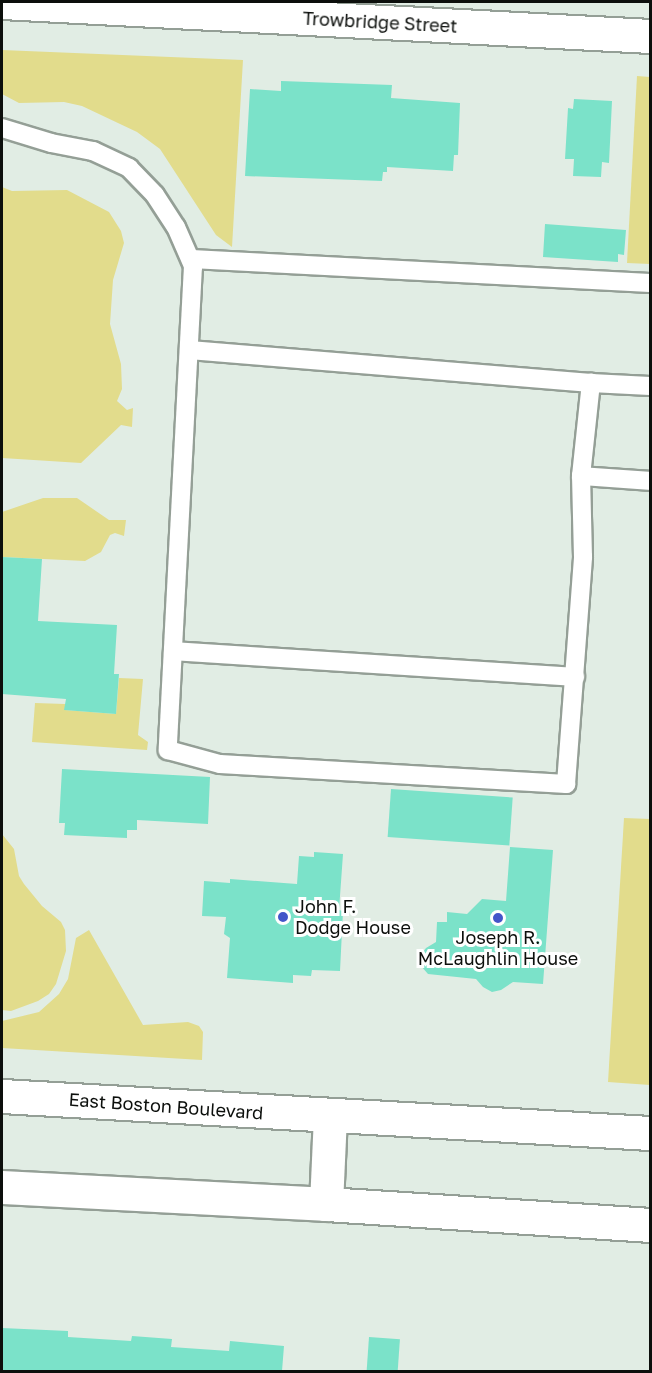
<!DOCTYPE html>
<style>
body{margin:0}
#map{position:relative;width:652px;height:1373px;overflow:hidden;background:#e1ede4;font-family:"Golos Text",sans-serif}
div>[style]{position:absolute}
.green>*{inset:0;background:#e2dc8c}
.building>*{inset:0;background:#7be2c9;transform-origin:0 0}
.roads{filter:drop-shadow(2px 0 #949f96) drop-shadow(-2px 0 #949f96) drop-shadow(0 2px #949f96) drop-shadow(0 -2px #949f96)}
.service>*{height:18px;margin:-9px;padding:0 9px;transform-origin:9px;border-radius:9px;background:#fff}
.minor>*{height:33px;margin:-16.5px;padding:0 16.5px;transform-origin:16.5px;border-radius:16.5px;background:#fff}
.dots>*{width:16px;height:16px;translate:-50% -50%;box-sizing:border-box;border:3px solid #fff;border-radius:50%}
span{translate:-50% -50%;white-space:nowrap;text-align:center;line-height:1.15;-webkit-text-stroke:6px #fff;paint-order:stroke}
.street-label{font-size:18px;color:#0c0f0c}
.poi-label{font-size:18px;color:#0c0f0c}
.left{translate:0 -50%;text-align:left}
.frame{position:absolute;inset:0;border:3px solid #0c0f0c;pointer-events:none}
</style>
<div id="map">
<div class="green">
<div style="clip-path:polygon(2px 50px,243px 60px,232px 247px,216px 235px,160px 149px,137px 132px,82px 106px,64px 102px,19px 103px,2px 94px)"></div>
<div style="clip-path:polygon(637px 76px,650px 77px,650px 264px,627px 263px)"></div>
<div style="clip-path:polygon(2px 187px,12px 191px,67px 190px,109px 212px,121px 231px,124px 243px,113px 280px,110px 324px,121px 364px,122px 389px,117px 401px,127px 410px,133px 408px,132px 427px,121px 425px,81px 463px,2px 458px)"></div>
<div style="clip-path:polygon(43px 498px,77px 498px,109px 520px,126px 520px,124px 536px,115px 533px,110px 535px,101px 552px,85px 561px,2px 557px,2px 512px)"></div>
<div style="clip-path:polygon(119px 678px,143px 679px,138px 735px,148px 742px,147px 750px,32px 742px,35px 703px,65px 704px,65px 710px,116px 714px)"></div>
<div style="clip-path:polygon(624px 818px,650px 819px,650px 1085px,608px 1082px)"></div>
<div style="clip-path:polygon(2px 834px,14px 849px,19px 876px,24px 884px,42px 906px,61px 922px,65px 930px,66px 951px,56px 984px,49px 994px,38px 1001px,11px 1011px,2px 1010px)"></div>
<div style="clip-path:polygon(89px 930px,143px 1025px,188px 1022px,199px 1026px,203px 1032px,202px 1060px,2px 1048px,2px 1021px,39px 1012px,59px 994px,68px 979px,76px 938px)"></div>
</div>
<div class="building">
<div style="clip-path:polygon(281px 81px,392px 85px,391px 98px,460px 103px,458px 155px,454px 155px,453px 171px,387px 167px,387px 172px,383px 172px,382px 181px,245px 176px,250px 89px,281px 91px)"></div>
<div style="clip-path:polygon(574px 99px,612px 101px,609px 163px,602px 162px,601px 177px,573px 176px,574px 159px,565px 159px,568px 108px,573px 109px)"></div>
<div style="clip-path:polygon(545px 224px,626px 230px,624px 255px,618px 254px,618px 262px,543px 257px)"></div>
<div style="clip-path:polygon(2px 557px,42px 559px,38px 621px,117px 625px,114px 674px,119px 674px,116px 714px,64px 710px,66px 699px,2px 694px)"></div>
<div style="clip-path:polygon(62px 769px,210px 777px,208px 824px,137px 820px,137px 830px,127px 830px,127px 838px,64px 835px,65px 823px,59px 823px)"></div>
<div style="left:391px;top:789px;width:122px;height:48px;rotate:4deg"></div>
<div style="clip-path:polygon(510px 847px,553px 850px,543px 984px,513px 982px,501px 990px,492px 992px,483px 987px,476px 979px,428px 974px,421px 966px,420px 956px,426px 948px,436px 942px,437px 922px,447px 922px,447px 912px,467px 914px,482px 899px,506px 901px)"></div>
<div style="clip-path:polygon(314px 852px,343px 854px,339px 910px,343px 911px,340px 971px,312px 970px,311px 976px,293px 975px,293px 983px,227px 978px,230px 938px,224px 934px,226px 917px,202px 916px,204px 881px,230px 883px,230px 879px,297px 884px,299px 856px,314px 857px)"></div>
<div style="clip-path:polygon(2px 1328px,68px 1331px,68px 1337px,131px 1341px,132px 1336px,172px 1339px,171px 1347px,229px 1351px,230px 1341px,284px 1346px,282px 1371px,2px 1371px)"></div>
<div style="left:369px;top:1337px;width:31px;height:34px;rotate:4deg"></div>
</div>
<div class="roads">
<div class="service">
<div style="left:2px;top:128px;width:51px;rotate:17deg"></div>
<div style="left:51px;top:143px;width:43px;rotate:10.8deg"></div>
<div style="left:93px;top:151px;width:40px;rotate:25deg"></div>
<div style="left:129px;top:168px;width:37px;rotate:46deg"></div>
<div style="left:155px;top:195px;width:38px;rotate:57deg"></div>
<div style="left:176px;top:227px;width:43px;rotate:66.4deg"></div>
<div style="left:193px;top:266px;width:485px;rotate:93deg"></div>
<div style="left:168px;top:750px;width:54px;rotate:15.1deg"></div>
<div style="left:220px;top:764px;width:347px;rotate:3.3deg"></div>
<div style="left:566px;top:784px;width:228px;rotate:-85.7deg"></div>
<div style="left:583px;top:557px;width:81px;rotate:-91.4deg"></div>
<div style="left:581px;top:476px;width:94px;rotate:-83.9deg"></div>
<div style="left:591px;top:383px;width:403px;rotate:-175.3deg"></div>
<div style="left:191px;top:259px;width:460px;rotate:3deg"></div>
<div style="left:591px;top:383px;width:59px;rotate:2.9deg"></div>
<div style="left:581px;top:476px;width:69px;rotate:4.1deg"></div>
<div style="left:173px;top:651px;width:403px;rotate:3.7deg"></div>
</div>
<div class="minor">
<div style="left:2px;top:2px;width:649px;rotate:3deg"></div>
<div style="left:2px;top:1096px;width:649px;rotate:3.27deg"></div>
<div style="left:2px;top:1187px;width:324px;rotate:3deg"></div>
<div style="left:326px;top:1204px;width:325px;rotate:3.7deg"></div>
<div style="left:326px;top:1204px;width:88px;rotate:-87.4deg"></div>
</div>
</div>
<div class="dots">
<div style="left:283px;top:917px;background:#4355c9"></div>
<div style="left:498px;top:918px;background:#4355c9"></div>
</div>
<div class="street-label">
<span style="left:380px;top:22px;rotate:3deg">Trowbridge Street</span>
<span style="left:166px;top:1106px;rotate:4deg">East Boston Boulevard</span>
</div>
<div class="poi-label">
<span class="left" style="left:295px;top:917px">John F.<br>Dodge House</span>
<span style="left:498px;top:948px">Joseph R.<br>McLaughlin House</span>
</div>
<div class="frame"></div>
</div>
